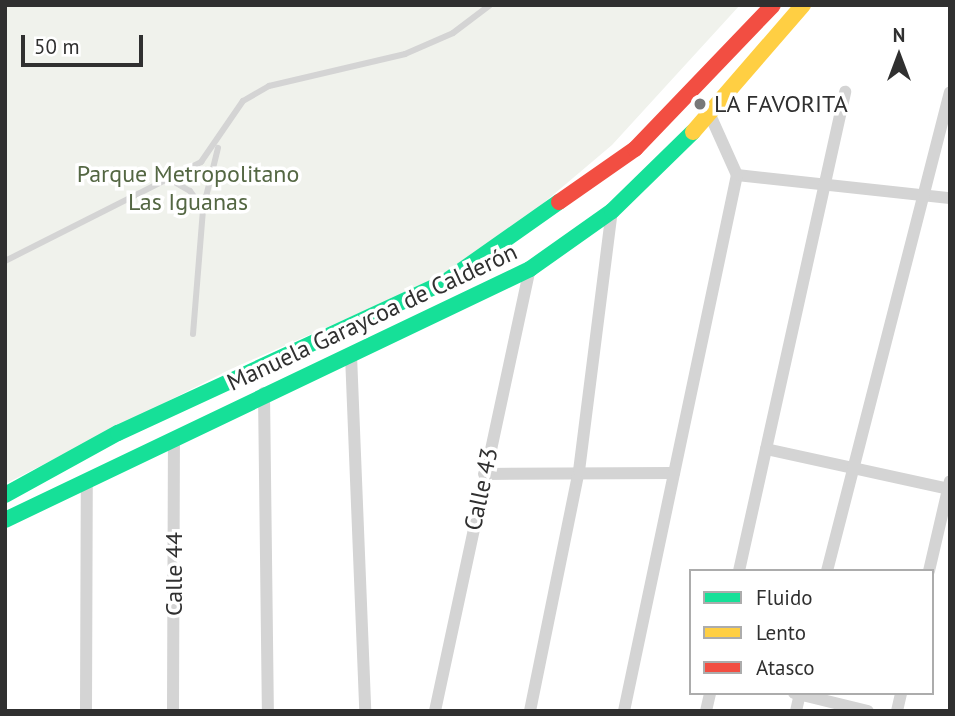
<!DOCTYPE html>
<meta charset="utf-8">
<style>
body{margin:0}
#map{position:relative;width:955px;height:716px;overflow:hidden;background:#fff;font-family:"PT Sans",sans-serif}
div>[style]{position:absolute}
.green>*{inset:0;background:#f0f2ec}
.lane>*{height:6px;margin:-3px;padding:0 3px;transform-origin:3px;border-radius:3px;background:#d4d4d4}
.street>*{height:12px;margin:-6px;padding:0 6px;transform-origin:6px;border-radius:6px;background:#d4d4d4}
.fast>*{height:16px;margin:-8px;padding:0 8px;transform-origin:8px;border-radius:8px;background:#16e098}
.slow>*{height:16px;margin:-8px;padding:0 8px;transform-origin:8px;border-radius:8px;background:#ffcf43}
.jam>*{height:16px;margin:-8px;padding:0 8px;transform-origin:8px;border-radius:8px;background:#f24e42}
.dots>*{width:19px;height:19px;translate:-50% -50%;box-sizing:border-box;border:4px solid #fff;border-radius:50%}
span{translate:-50% -50%;white-space:nowrap;text-align:center;line-height:1.15;-webkit-text-stroke:7px #fff;paint-order:stroke}
.poi-label{font-size:24px;color:#303030}
.left{translate:0 -50%;text-align:left}
.park-label{font-size:24px;color:#546743}
.street-label{font-size:24px;color:#303030}
.frame{position:absolute;inset:0;border:7px solid #303030;pointer-events:none}
.legend{position:absolute;left:689px;top:569px;width:245px;height:126px;box-sizing:border-box;background:#fff;border:2px solid #acacac;margin:0;padding:9px 12px;list-style:none;font-size:21px;color:#303030}
.legend li{display:flex;align-items:center;gap:14px;height:35px}
.legend b{width:35px;border:2px solid #acacac}
.north{position:absolute;left:864px;top:21px;width:70px;height:70px;-webkit-text-stroke:5px #fff;paint-order:stroke;rotate:0deg;font-size:19px;font-weight:700;line-height:28px;text-align:center;color:#303030}
.north::after{content:'';display:block;margin:auto;width:24px;height:32px;background:#303030;clip-path:polygon(50% 0,100% 100%,50% 72%,0 100%)}
.scale{position:absolute;left:21px;top:35px;width:122px;height:32px;box-sizing:border-box;border:4px solid #303030;border-top:0;padding-left:9px;font-size:21px;line-height:24px;white-space:nowrap;color:#303030;-webkit-text-stroke:5px #fff;paint-order:stroke}
</style>
<div id="map">
<div class="green">
<div style="clip-path:polygon(5px 5px,740px 5px,612px 145px,508px 233px,433px 281px,231px 369px,5px 484px)"></div>
</div>
<div class="lane">
<div style="left:169px;top:179px;width:24px;rotate:30deg"></div>
<div style="left:190px;top:191px;width:22px;rotate:54deg"></div>
<div style="left:5px;top:261px;width:220px;rotate:-26.8deg"></div>
<div style="left:201px;top:162px;width:74px;rotate:-55.5deg"></div>
<div style="left:243px;top:101px;width:30px;rotate:-30deg"></div>
<div style="left:269px;top:86px;width:140px;rotate:-13.2deg"></div>
<div style="left:405px;top:54px;width:52px;rotate:-23.6deg"></div>
<div style="left:453px;top:33px;width:46px;rotate:-37.1deg"></div>
<div style="left:193px;top:334px;width:125px;rotate:-85.4deg"></div>
<div style="left:203px;top:209px;width:63px;rotate:-76.2deg"></div>
</div>
<div class="street">
<div style="left:737px;top:175px;width:214px;rotate:6.2deg"></div>
<div style="left:351px;top:355px;width:356px;rotate:87.7deg"></div>
<div style="left:264px;top:393px;width:318px;rotate:89.3deg"></div>
<div style="left:766px;top:449px;width:188px;rotate:12.3deg"></div>
<div style="left:484px;top:474px;width:190px;rotate:-0.3deg"></div>
<div style="left:739px;top:571px;width:491px;rotate:-77.5deg"></div>
<div style="left:827px;top:571px;width:494px;rotate:-75.6deg"></div>
<div style="left:929px;top:571px;width:92px;rotate:-76.9deg"></div>
<div style="left:794px;top:693px;width:76px;rotate:13.7deg"></div>
<div style="left:86px;top:711px;width:230px;rotate:-89.8deg"></div>
<div style="left:173px;top:711px;width:273px;rotate:-89.8deg"></div>
<div style="left:435px;top:711px;width:452px;rotate:-77.9deg"></div>
<div style="left:530px;top:711px;width:245px;rotate:-78.5deg"></div>
<div style="left:579px;top:471px;width:262px;rotate:-82.8deg"></div>
<div style="left:624px;top:711px;width:548px;rotate:-78.1deg"></div>
<div style="left:737px;top:175px;width:66px;rotate:-114.2deg"></div>
<div style="left:706px;top:711px;width:18px;rotate:-77deg"></div>
<div style="left:796px;top:711px;width:18px;rotate:-77deg"></div>
<div style="left:897px;top:711px;width:18px;rotate:-77deg"></div>
</div>
<div class="fast">
<div style="left:5px;top:495px;width:129px;rotate:-28.8deg"></div>
<div style="left:118px;top:433px;width:360px;rotate:-24.8deg"></div>
<div style="left:445px;top:282px;width:139px;rotate:-35.1deg"></div>
<div style="left:5px;top:520px;width:582px;rotate:-25.55deg"></div>
<div style="left:530px;top:269px;width:100px;rotate:-35.3deg"></div>
<div style="left:612px;top:211px;width:113px;rotate:-44.3deg"></div>
</div>
<div class="slow">
<div style="left:693px;top:132px;width:168px;rotate:-49.1deg"></div>
</div>
<div class="jam">
<div style="left:559px;top:202px;width:93px;rotate:-34.9deg"></div>
<div style="left:635px;top:149px;width:199px;rotate:-46.2deg"></div>
</div>
<div class="dots">
<div style="left:700px;top:104px;background:#787878"></div>
</div>
<div class="poi-label">
<span class="left" style="left:714px;top:104px">LA FAVORITA</span>
</div>
<div class="park-label">
<span style="left:188px;top:188px">Parque Metropolitano<br>Las Iguanas</span>
</div>
<div class="street-label">
<span style="left:372px;top:317px;rotate:-25deg">Manuela Garaycoa de Calderón</span>
<span style="left:481px;top:489px;rotate:-78deg">Calle 43</span>
<span style="left:174px;top:574px;rotate:-90deg">Calle 44</span>
</div>
<div class="frame"></div>
<ul class="legend">
<li><b style="height:9px;background:#16e098"></b>Fluido</li>
<li><b style="height:9px;background:#ffcf43"></b>Lento</li>
<li><b style="height:9px;background:#f24e42"></b>Atasco</li>
</ul>
<div class="north">N</div>
<div class="scale">50 m</div>
</div>
